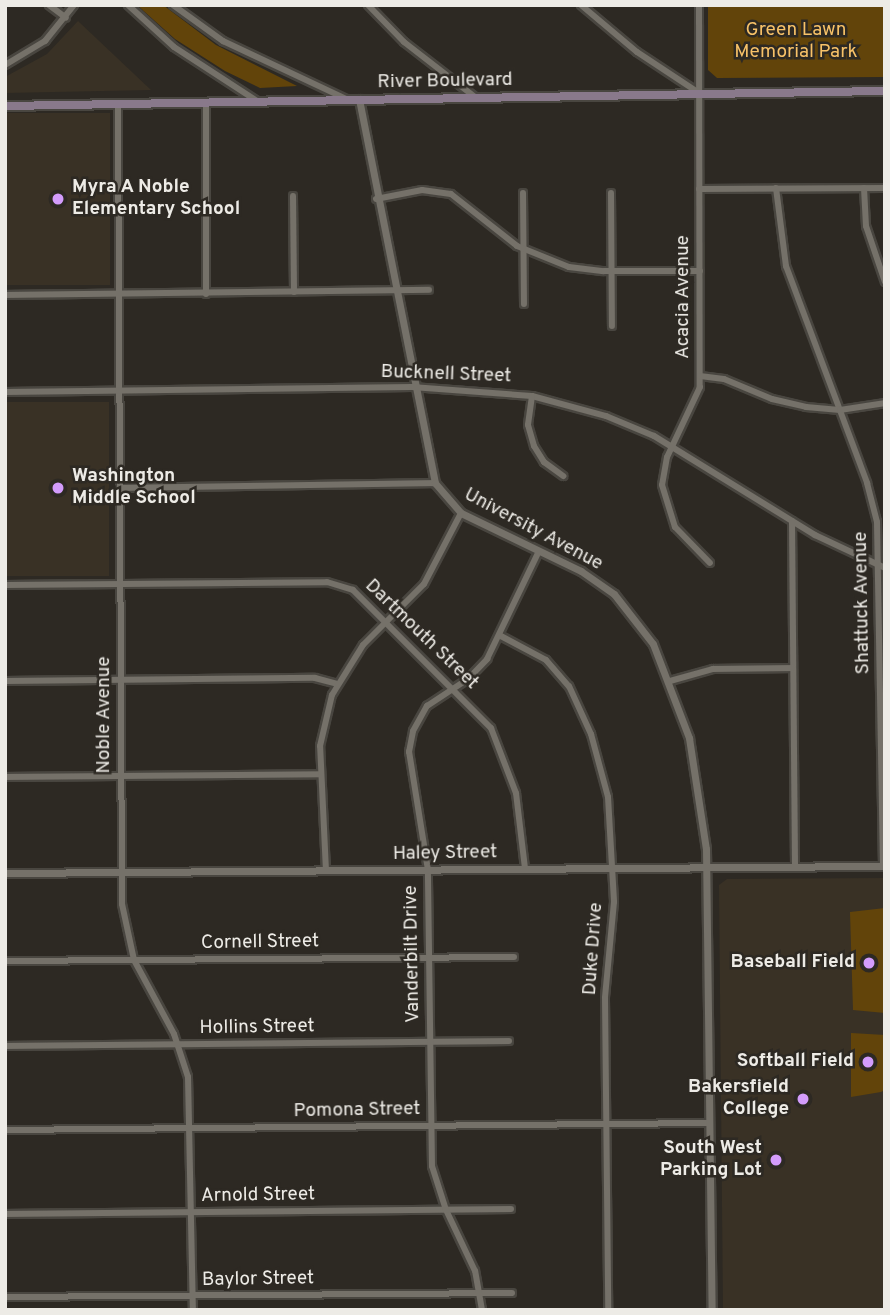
<!DOCTYPE html>
<style>
body{margin:0}
#map{position:relative;width:890px;height:1315px;overflow:hidden;background:#2d2923;font-family:Overpass,sans-serif}
div>[style]{position:absolute}
.built>*{inset:0;background:#393125;transform-origin:0 0}
.green>*{inset:0;background:#62440a}
.roads{filter:drop-shadow(2px 0 #494640) drop-shadow(-2px 0 #494640) drop-shadow(0 2px #494640) drop-shadow(0 -2px #494640)}
.minor>*{height:6px;margin:-3px;padding:0 3px;transform-origin:3px;border-radius:3px;background:#757169}
.tertiary>*{height:7px;margin:-3.5px;padding:0 3.5px;transform-origin:3.5px;border-radius:3.5px;background:#757169}
.secondary>*{height:8px;margin:-4px;padding:0 4px;transform-origin:4px;border-radius:4px;background:#89798b}
.dots>*{width:19px;height:19px;translate:-50% -50%;box-sizing:border-box;border:4px solid #2d2923;border-radius:50%}
span{translate:-50% -50%;white-space:nowrap;text-align:center;line-height:1.15;-webkit-text-stroke:5px #2d2923;paint-order:stroke}
.park-label{font-size:19px;color:#f8c268}
.street-label{font-size:19px;color:#edebe6}
.poi-label{font-size:19px;color:#edebe6;font-weight:700}
.left{translate:0 -50%;text-align:left}
.right{translate:-100% -50%;text-align:right}
.frame{position:absolute;inset:0;border:7px solid #edebe6;pointer-events:none}
</style>
<div id="map">
<div class="built">
<div style="clip-path:polygon(78px 21px,151px 90px,5px 93px,5px 77px,47px 54px)"></div>
<div style="left:110px;top:113px;width:172px;height:105px;rotate:90deg"></div>
<div style="left:5px;top:402px;width:104px;height:174px"></div>
<div style="clip-path:polygon(885px 878px,885px 1310px,723px 1310px,719px 885px,727px 879px)"></div>
</div>
<div class="green">
<div style="clip-path:polygon(137px 5px,163px 5px,216px 45px,297px 86px,260px 88px,225px 71px,175px 39px)"></div>
<div style="clip-path:polygon(708px 5px,885px 5px,885px 77px,717px 78px,708px 70px)"></div>
<div style="clip-path:polygon(885px 908px,885px 1013px,853px 1010px,850px 912px)"></div>
<div style="clip-path:polygon(851px 1033px,885px 1035px,885px 1090px,881px 1092px,851px 1097px)"></div>
</div>
<div class="roads">
<div class="minor">
<div style="left:49px;top:5px;width:21px;rotate:37deg"></div>
<div style="left:128px;top:5px;width:62px;rotate:42.4deg"></div>
<div style="left:174px;top:47px;width:99px;rotate:33deg"></div>
<div style="left:173px;top:5px;width:62px;rotate:35.8deg"></div>
<div style="left:223px;top:41px;width:136px;rotate:25.2deg"></div>
<div style="left:368px;top:5px;width:52px;rotate:45.8deg"></div>
<div style="left:404px;top:42px;width:90px;rotate:37.8deg"></div>
<div style="left:581px;top:5px;width:73px;rotate:40deg"></div>
<div style="left:637px;top:52px;width:74px;rotate:33.5deg"></div>
<div style="left:699px;top:5px;width:382px;rotate:89.9deg"></div>
<div style="left:700px;top:387px;width:77px;rotate:115.2deg"></div>
<div style="left:667px;top:457px;width:28px;rotate:100deg"></div>
<div style="left:662px;top:485px;width:44px;rotate:72.8deg"></div>
<div style="left:675px;top:527px;width:50px;rotate:45.8deg"></div>
<div style="left:5px;top:65px;width:47px;rotate:-31deg"></div>
<div style="left:45px;top:41px;width:46px;rotate:-51.1deg"></div>
<div style="left:206px;top:103px;width:191px;rotate:90deg"></div>
<div style="left:118px;top:105px;width:799px;rotate:89.71deg"></div>
<div style="left:122px;top:904px;width:57px;rotate:77.9deg"></div>
<div style="left:134px;top:960px;width:84px;rotate:61.6deg"></div>
<div style="left:174px;top:1034px;width:45px;rotate:72deg"></div>
<div style="left:188px;top:1077px;width:233px;rotate:88.8deg"></div>
<div style="left:776px;top:188px;width:79px;rotate:82.7deg"></div>
<div style="left:786px;top:266px;width:232px;rotate:69.5deg"></div>
<div style="left:867px;top:483px;width:40px;rotate:75.6deg"></div>
<div style="left:877px;top:522px;width:344px;rotate:89deg"></div>
<div style="left:864px;top:188px;width:38px;rotate:87deg"></div>
<div style="left:866px;top:226px;width:59px;rotate:71.3deg"></div>
<div style="left:699px;top:189px;width:186px;rotate:-0.3deg"></div>
<div style="left:523px;top:193px;width:111px;rotate:89.5deg"></div>
<div style="left:611px;top:193px;width:133px;rotate:89.6deg"></div>
<div style="left:293px;top:196px;width:96px;rotate:89.4deg"></div>
<div style="left:376px;top:199px;width:47px;rotate:-11.1deg"></div>
<div style="left:422px;top:190px;width:29px;rotate:8deg"></div>
<div style="left:451px;top:194px;width:84px;rotate:38.2deg"></div>
<div style="left:517px;top:246px;width:56px;rotate:22deg"></div>
<div style="left:569px;top:267px;width:35px;rotate:7deg"></div>
<div style="left:604px;top:271px;width:96px"></div>
<div style="left:5px;top:295px;width:424px;rotate:-0.7deg"></div>
<div style="left:700px;top:376px;width:24px;rotate:7deg"></div>
<div style="left:724px;top:379px;width:52px;rotate:22.6deg"></div>
<div style="left:772px;top:399px;width:35px;rotate:13deg"></div>
<div style="left:806px;top:407px;width:34px;rotate:5deg"></div>
<div style="left:840px;top:410px;width:46px;rotate:-8.8deg"></div>
<div style="left:5px;top:392px;width:407px;rotate:-0.7deg"></div>
<div style="left:412px;top:387px;width:120px;rotate:4.3deg"></div>
<div style="left:532px;top:396px;width:77px;rotate:15.1deg"></div>
<div style="left:606px;top:416px;width:52px;rotate:22.6deg"></div>
<div style="left:654px;top:436px;width:189px;rotate:31.6deg"></div>
<div style="left:815px;top:535px;width:77px;rotate:25.2deg"></div>
<div style="left:532px;top:396px;width:29px;rotate:98deg"></div>
<div style="left:528px;top:425px;width:22px;rotate:74deg"></div>
<div style="left:534px;top:446px;width:19px;rotate:58deg"></div>
<div style="left:544px;top:462px;width:24px;rotate:36deg"></div>
<div style="left:120px;top:488px;width:315px;rotate:-0.9deg"></div>
<div style="left:792px;top:521px;width:346px;rotate:89.5deg"></div>
<div style="left:5px;top:585px;width:322px;rotate:-0.5deg"></div>
<div style="left:327px;top:582px;width:27px;rotate:17deg"></div>
<div style="left:353px;top:590px;width:195px;rotate:45deg"></div>
<div style="left:491px;top:728px;width:70px;rotate:69deg"></div>
<div style="left:516px;top:793px;width:77px;rotate:83.2deg"></div>
<div style="left:499px;top:635px;width:53px;rotate:28deg"></div>
<div style="left:546px;top:660px;width:35px;rotate:49deg"></div>
<div style="left:569px;top:686px;width:53px;rotate:65.4deg"></div>
<div style="left:591px;top:734px;width:65px;rotate:74.9deg"></div>
<div style="left:608px;top:797px;width:105px;rotate:86.7deg"></div>
<div style="left:614px;top:902px;width:96px;rotate:95.4deg"></div>
<div style="left:605px;top:998px;width:312px;rotate:89.4deg"></div>
<div style="left:5px;top:681px;width:310px;rotate:-0.6deg"></div>
<div style="left:315px;top:678px;width:23px;rotate:15deg"></div>
<div style="left:670px;top:681px;width:45px;rotate:-15.6deg"></div>
<div style="left:713px;top:669px;width:80px;rotate:-0.7deg"></div>
<div style="left:5px;top:777px;width:315px;rotate:-0.5deg"></div>
<div style="left:326px;top:871px;width:125px;rotate:-92.7deg"></div>
<div style="left:320px;top:746px;width:52px;rotate:-76.8deg"></div>
<div style="left:332px;top:695px;width:59px;rotate:-58.2deg"></div>
<div style="left:363px;top:645px;width:86px;rotate:-45deg"></div>
<div style="left:424px;top:584px;width:80px;rotate:-62.5deg"></div>
<div style="left:5px;top:961px;width:509px;rotate:-0.45deg"></div>
<div style="left:5px;top:1046px;width:504px;rotate:-0.57deg"></div>
<div style="left:5px;top:1130px;width:705px;rotate:-0.57deg"></div>
<div style="left:5px;top:1214px;width:506px;rotate:-0.57deg"></div>
<div style="left:5px;top:1297px;width:507px;rotate:-0.45deg"></div>
<div style="left:482px;top:1310px;width:40px;rotate:-100deg"></div>
<div style="left:475px;top:1271px;width:68px;rotate:-115.4deg"></div>
<div style="left:446px;top:1210px;width:46px;rotate:-107.7deg"></div>
<div style="left:432px;top:1166px;width:296px;rotate:-90.8deg"></div>
<div style="left:428px;top:870px;width:120px;rotate:-99.1deg"></div>
<div style="left:409px;top:752px;width:21px;rotate:-79deg"></div>
<div style="left:413px;top:731px;width:29px;rotate:-61deg"></div>
<div style="left:427px;top:706px;width:49px;rotate:-33.4deg"></div>
<div style="left:468px;top:679px;width:28px;rotate:-46deg"></div>
<div style="left:487px;top:659px;width:120px;rotate:-64.3deg"></div>
</div>
<div class="tertiary">
<div style="left:359px;top:99px;width:391px;rotate:78.8deg"></div>
<div style="left:435px;top:483px;width:40px;rotate:49deg"></div>
<div style="left:461px;top:513px;width:133px;rotate:25.8deg"></div>
<div style="left:581px;top:571px;width:40px;rotate:34.9deg"></div>
<div style="left:614px;top:594px;width:63px;rotate:52deg"></div>
<div style="left:653px;top:644px;width:101px;rotate:69deg"></div>
<div style="left:689px;top:738px;width:112px;rotate:81.3deg"></div>
<div style="left:706px;top:849px;width:461px;rotate:89.3deg"></div>
<div style="left:5px;top:873px;width:880px;rotate:-0.46deg"></div>
</div>
<div class="secondary">
<div style="left:5px;top:106px;width:880px;rotate:-0.98deg"></div>
</div>
</div>
<div class="dots">
<div style="left:58px;top:199px;background:#d39cfc"></div>
<div style="left:58px;top:488px;background:#d39cfc"></div>
<div style="left:869px;top:963px;background:#d39cfc"></div>
<div style="left:868px;top:1062px;background:#d39cfc"></div>
<div style="left:803px;top:1099px;background:#d39cfc"></div>
<div style="left:776px;top:1160px;background:#d39cfc"></div>
</div>
<div class="park-label">
<span style="left:796px;top:42px">Green Lawn<br>Memorial Park</span>
</div>
<div class="street-label">
<span style="left:445px;top:82px;rotate:-1deg">River Boulevard</span>
<span style="left:684px;top:297px;rotate:-90deg">Acacia Avenue</span>
<span style="left:446px;top:375px;rotate:2deg">Bucknell Street</span>
<span style="left:533px;top:530px;rotate:28deg">University Avenue</span>
<span style="left:863px;top:603px;rotate:-91deg">Shattuck Avenue</span>
<span style="left:421px;top:635px;rotate:44deg">Dartmouth Street</span>
<span style="left:105px;top:715px;rotate:-90deg">Noble Avenue</span>
<span style="left:445px;top:854px;rotate:-1deg">Haley Street</span>
<span style="left:260px;top:943px;rotate:-1deg">Cornell Street</span>
<span style="left:594px;top:949px;rotate:-86deg">Duke Drive</span>
<span style="left:413px;top:954px;rotate:-91deg">Vanderbilt Drive</span>
<span style="left:257px;top:1028px;rotate:-1deg">Hollins Street</span>
<span style="left:357px;top:1111px;rotate:-1deg">Pomona Street</span>
<span style="left:258px;top:1196px;rotate:-1deg">Arnold Street</span>
<span style="left:258px;top:1280px;rotate:-1deg">Baylor Street</span>
</div>
<div class="poi-label">
<span class="left" style="left:72px;top:199px">Myra A Noble<br>Elementary School</span>
<span class="left" style="left:72px;top:488px">Washington<br>Middle School</span>
<span class="right" style="left:855px;top:963px">Baseball Field</span>
<span class="right" style="left:854px;top:1062px">Softball Field</span>
<span class="right" style="left:789px;top:1099px">Bakersfield<br>College</span>
<span class="right" style="left:762px;top:1160px">South West<br>Parking Lot</span>
</div>
<div class="frame"></div>
</div>
